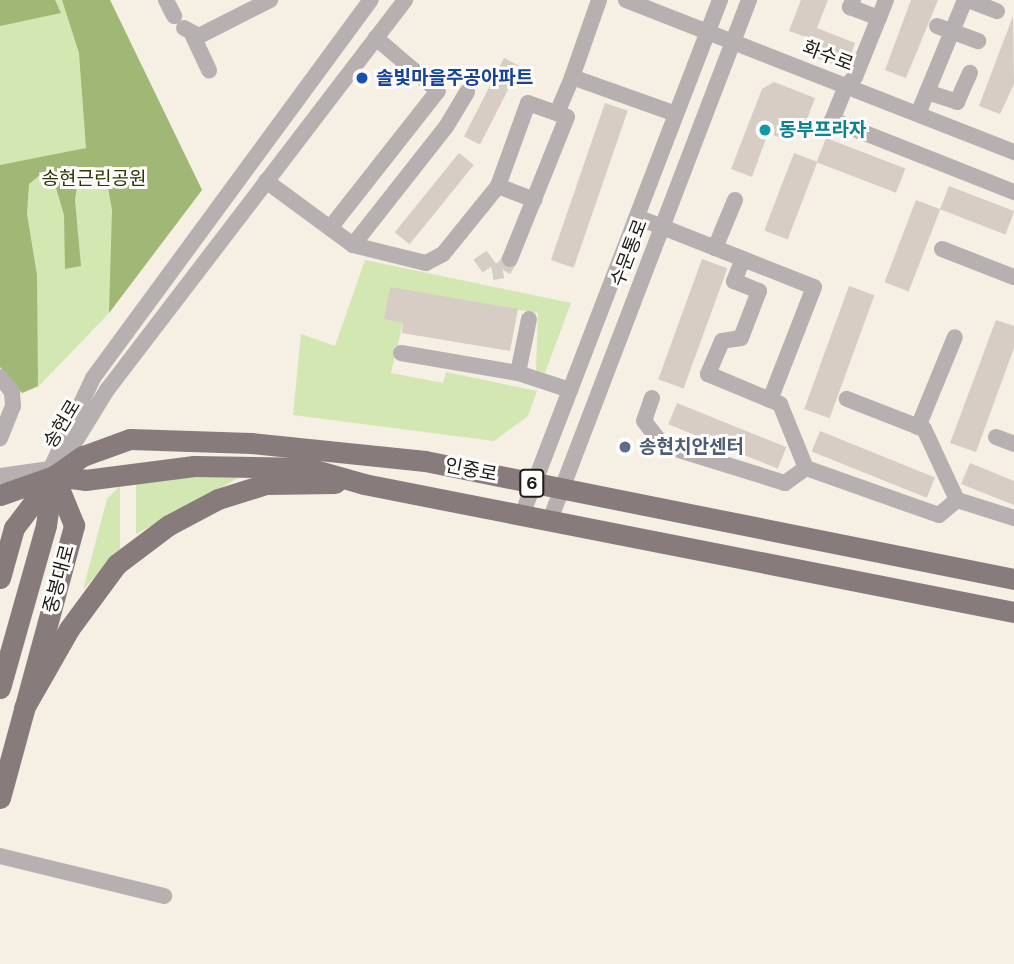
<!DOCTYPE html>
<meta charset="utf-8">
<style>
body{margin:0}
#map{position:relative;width:1014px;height:964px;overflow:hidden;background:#f5efe4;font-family:"DM Sans","Noto Sans KR",sans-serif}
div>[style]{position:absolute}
.green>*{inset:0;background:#d3e7b2}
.forest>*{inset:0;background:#a1b775}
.building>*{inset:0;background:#d7cdc4;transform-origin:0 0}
.minor-tunnel>*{height:16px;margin-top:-8px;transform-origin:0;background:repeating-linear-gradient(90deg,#d4cfc5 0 16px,transparent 0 24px)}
.minor>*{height:16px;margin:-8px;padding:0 8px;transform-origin:8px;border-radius:8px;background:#b7b0b1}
.major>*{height:21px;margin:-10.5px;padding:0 10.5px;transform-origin:10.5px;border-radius:10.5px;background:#877b7c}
.dots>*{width:19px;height:19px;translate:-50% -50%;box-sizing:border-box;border:4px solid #fefdfb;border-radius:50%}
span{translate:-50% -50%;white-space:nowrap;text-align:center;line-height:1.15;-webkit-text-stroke:6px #fefdfb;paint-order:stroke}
.shield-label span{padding:2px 5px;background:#fefdfb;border:2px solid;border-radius:5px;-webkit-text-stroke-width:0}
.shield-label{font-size:18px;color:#1c1a16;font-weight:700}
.street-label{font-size:19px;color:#1c1a16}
.transit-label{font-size:19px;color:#164399;font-weight:700}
.left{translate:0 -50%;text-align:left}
.culture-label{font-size:19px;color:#0d838f;font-weight:700}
.park-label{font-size:19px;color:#293704}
.service-label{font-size:19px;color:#4e5e75;font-weight:700}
</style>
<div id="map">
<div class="green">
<div style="clip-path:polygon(0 0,110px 0,202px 190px,109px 313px,38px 387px,22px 393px,0 367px)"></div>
<div style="clip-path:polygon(365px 260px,571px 303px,545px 373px,536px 371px,538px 313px,390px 288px,385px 319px,403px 323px,391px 373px,443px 383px,446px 372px,537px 391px,528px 416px,494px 441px,293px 415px,301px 334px,335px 346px)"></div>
<div style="clip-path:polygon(195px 473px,240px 477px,136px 534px,136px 481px)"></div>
<div style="clip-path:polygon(120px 486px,120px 549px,83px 590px,107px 499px)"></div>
</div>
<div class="forest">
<div style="clip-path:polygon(0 0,55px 0,61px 13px,0 26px)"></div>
<div style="clip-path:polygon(62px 0,110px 0,202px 190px,109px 313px,112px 210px,107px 182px,92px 169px,78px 178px,75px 200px,81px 266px,65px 269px,64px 215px,54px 181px,41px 174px,29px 184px,27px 214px,37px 275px,38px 386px,22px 393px,0 367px,0 165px,86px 148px,79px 53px)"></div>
</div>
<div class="building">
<div style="clip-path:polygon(801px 0,828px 0,817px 28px,855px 43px,846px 69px,814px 57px,820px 42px,789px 31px)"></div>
<div style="clip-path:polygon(911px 0,938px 0,906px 78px,885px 70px)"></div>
<div style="clip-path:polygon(1013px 16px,1014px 84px,1000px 114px,979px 106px)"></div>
<div style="left:504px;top:58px;width:18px;height:88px;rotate:27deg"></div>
<div style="clip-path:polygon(774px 82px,815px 98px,806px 122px,794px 118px,786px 140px,768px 133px,752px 177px,731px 169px,762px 89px)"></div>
<div style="left:605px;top:103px;width:24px;height:166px;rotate:19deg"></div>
<div style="left:826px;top:138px;width:85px;height:26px;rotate:21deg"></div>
<div style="left:459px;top:153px;width:19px;height:102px;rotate:39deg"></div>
<div style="left:794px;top:153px;width:25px;height:83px;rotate:21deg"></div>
<div style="left:949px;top:186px;width:70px;height:25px;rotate:21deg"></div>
<div style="left:916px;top:200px;width:26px;height:88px;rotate:21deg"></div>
<div style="left:702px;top:259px;width:27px;height:128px;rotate:20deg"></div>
<div style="left:849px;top:286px;width:27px;height:131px;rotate:20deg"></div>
<div style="clip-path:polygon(390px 287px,518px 309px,510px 351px,402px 333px,403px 323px,384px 319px)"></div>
<div style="clip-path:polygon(996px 320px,1014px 326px,1014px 348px,976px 452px,950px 443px)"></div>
<div style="left:677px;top:403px;width:118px;height:23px;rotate:22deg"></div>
<div style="left:820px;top:431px;width:124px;height:22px;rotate:22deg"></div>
<div style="clip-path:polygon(970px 463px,1014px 481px,1014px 505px,961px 484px)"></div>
</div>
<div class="minor-tunnel">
<div style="left:480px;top:255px;width:21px;rotate:55deg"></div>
<div style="left:492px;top:272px;width:11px;rotate:-10deg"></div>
<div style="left:503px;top:270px;width:13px;rotate:-58deg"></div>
</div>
<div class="minor">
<div style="left:166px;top:0;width:18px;rotate:63deg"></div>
<div style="left:599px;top:0;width:82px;rotate:109.3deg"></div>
<div style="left:572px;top:77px;width:110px;rotate:19.6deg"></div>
<div style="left:626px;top:0;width:417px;rotate:21.4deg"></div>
<div style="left:853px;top:0;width:8px;rotate:113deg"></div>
<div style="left:850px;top:7px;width:31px;rotate:21deg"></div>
<div style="left:886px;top:0;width:83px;rotate:111.9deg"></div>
<div style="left:855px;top:77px;width:13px;rotate:135deg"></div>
<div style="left:846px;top:86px;width:37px;rotate:112deg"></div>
<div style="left:832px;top:120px;width:196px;rotate:21.6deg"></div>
<div style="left:968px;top:0;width:31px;rotate:21deg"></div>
<div style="left:937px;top:26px;width:44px;rotate:20.1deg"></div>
<div style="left:184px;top:28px;width:17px;rotate:28deg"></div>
<div style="left:199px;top:36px;width:80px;rotate:-26.9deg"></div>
<div style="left:193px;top:36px;width:38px;rotate:65deg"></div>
<div style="left:927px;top:92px;width:32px;rotate:18deg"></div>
<div style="left:957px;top:102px;width:32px;rotate:-66deg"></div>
<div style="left:557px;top:113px;width:39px;rotate:-67deg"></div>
<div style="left:918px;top:114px;width:123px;rotate:-67.6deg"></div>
<div style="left:266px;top:181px;width:108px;rotate:36.3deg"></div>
<div style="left:353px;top:245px;width:75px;rotate:13.9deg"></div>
<div style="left:426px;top:263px;width:19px;rotate:-28deg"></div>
<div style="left:443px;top:254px;width:87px;rotate:-51deg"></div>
<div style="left:498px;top:186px;width:88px;rotate:-70.1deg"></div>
<div style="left:528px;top:103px;width:41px;rotate:19.7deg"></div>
<div style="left:567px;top:117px;width:153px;rotate:111.9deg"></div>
<div style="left:498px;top:186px;width:39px;rotate:21deg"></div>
<div style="left:637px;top:217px;width:190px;rotate:21.6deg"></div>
<div style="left:814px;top:287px;width:121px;rotate:111.3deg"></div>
<div style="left:330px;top:228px;width:174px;rotate:-51.8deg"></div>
<div style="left:438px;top:91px;width:82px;rotate:-139.5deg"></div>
<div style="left:353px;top:245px;width:150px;rotate:-51.8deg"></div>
<div style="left:446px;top:127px;width:41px;rotate:-59deg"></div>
<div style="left:715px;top:248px;width:52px;rotate:-67.4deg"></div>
<div style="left:942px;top:249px;width:77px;rotate:21.3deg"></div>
<div style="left:743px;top:259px;width:24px;rotate:112deg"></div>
<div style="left:734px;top:281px;width:27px;rotate:22deg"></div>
<div style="left:759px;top:291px;width:50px;rotate:111deg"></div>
<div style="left:741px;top:338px;width:19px;rotate:171deg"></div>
<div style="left:722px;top:341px;width:36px;rotate:113deg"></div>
<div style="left:708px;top:374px;width:78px;rotate:22.6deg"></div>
<div style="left:780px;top:404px;width:69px;rotate:67.9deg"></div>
<div style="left:806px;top:468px;width:141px;rotate:19.5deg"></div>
<div style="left:939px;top:515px;width:23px;rotate:-40deg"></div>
<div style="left:957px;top:500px;width:78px;rotate:-114.9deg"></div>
<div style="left:924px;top:429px;width:83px;rotate:-158.7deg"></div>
<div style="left:401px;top:353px;width:119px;rotate:9.7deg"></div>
<div style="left:518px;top:373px;width:55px;rotate:18.1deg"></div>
<div style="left:518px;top:373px;width:55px;rotate:-78.5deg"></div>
<div style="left:0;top:377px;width:19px;rotate:51deg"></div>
<div style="left:12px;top:392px;width:14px;rotate:86deg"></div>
<div style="left:13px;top:406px;width:35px;rotate:112deg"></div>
<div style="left:652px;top:398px;width:24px;rotate:109deg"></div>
<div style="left:644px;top:421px;width:31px;rotate:52deg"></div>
<div style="left:663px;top:445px;width:128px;rotate:17.3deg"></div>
<div style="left:785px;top:483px;width:26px;rotate:-36deg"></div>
<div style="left:918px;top:427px;width:97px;rotate:-67.7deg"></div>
<div style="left:996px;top:437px;width:19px;rotate:21deg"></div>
<div style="left:51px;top:468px;width:99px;rotate:-65deg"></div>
<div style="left:93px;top:378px;width:469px;rotate:-53.7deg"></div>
<div style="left:59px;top:468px;width:92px;rotate:-58.4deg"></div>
<div style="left:107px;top:390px;width:491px;rotate:-52.6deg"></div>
<div style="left:0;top:476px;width:50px;rotate:-8deg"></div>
<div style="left:957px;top:500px;width:60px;rotate:17.5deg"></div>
<div style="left:522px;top:515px;width:552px;rotate:-68.97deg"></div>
<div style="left:550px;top:520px;width:557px;rotate:-69.06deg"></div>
<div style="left:0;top:856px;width:169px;rotate:13.7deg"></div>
</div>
<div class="major">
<div style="left:54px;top:476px;width:31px;rotate:7deg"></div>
<div style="left:85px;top:480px;width:110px;rotate:-7.3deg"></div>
<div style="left:194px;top:466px;width:114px;rotate:1deg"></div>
<div style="left:308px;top:468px;width:58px;rotate:15.9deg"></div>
<div style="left:364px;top:484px;width:662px;rotate:11.14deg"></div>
<div style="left:0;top:495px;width:57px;rotate:-19.4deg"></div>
<div style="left:54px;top:476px;width:35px;rotate:-35deg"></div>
<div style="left:83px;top:456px;width:50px;rotate:-19.9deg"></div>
<div style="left:130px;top:439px;width:121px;rotate:1.9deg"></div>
<div style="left:251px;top:443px;width:175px;rotate:5.9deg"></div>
<div style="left:425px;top:461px;width:601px;rotate:11.33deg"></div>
<div style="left:0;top:578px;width:52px;rotate:-74.4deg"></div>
<div style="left:14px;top:528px;width:63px;rotate:-52.8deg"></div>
<div style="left:0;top:688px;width:169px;rotate:-74.2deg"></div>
<div style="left:46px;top:525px;width:48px;rotate:-81.5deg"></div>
<div style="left:24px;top:708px;width:91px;rotate:-60.3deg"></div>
<div style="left:69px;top:629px;width:81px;rotate:-53.6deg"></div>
<div style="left:117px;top:564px;width:65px;rotate:-36.9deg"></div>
<div style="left:169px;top:525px;width:55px;rotate:-28deg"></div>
<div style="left:218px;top:499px;width:50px;rotate:-17.4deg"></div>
<div style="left:266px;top:484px;width:69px;rotate:-0.8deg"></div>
<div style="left:0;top:798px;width:283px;rotate:-74.8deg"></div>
<div style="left:74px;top:525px;width:53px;rotate:-112.2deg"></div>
</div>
<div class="dots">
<div style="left:362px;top:78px;background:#1a4fb4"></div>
<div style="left:765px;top:130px;background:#0f9aa8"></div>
<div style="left:625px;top:447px;background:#5c6f8a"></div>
</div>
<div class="shield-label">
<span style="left:532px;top:483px">6</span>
</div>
<div class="street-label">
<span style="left:828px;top:56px;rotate:21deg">화수로</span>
<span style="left:629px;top:253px;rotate:-69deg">수문통로</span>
<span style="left:62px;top:424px;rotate:-59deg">송현로</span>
<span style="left:471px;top:470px;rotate:11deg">인중로</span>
<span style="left:59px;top:579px;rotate:-75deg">중봉대로</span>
</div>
<div class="transit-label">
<span class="left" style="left:376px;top:78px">솔빛마을주공아파트</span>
</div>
<div class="culture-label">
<span class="left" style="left:779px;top:130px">동부프라자</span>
</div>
<div class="park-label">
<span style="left:94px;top:179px">송현근린공원</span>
</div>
<div class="service-label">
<span class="left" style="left:639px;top:447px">송현치안센터</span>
</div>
</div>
